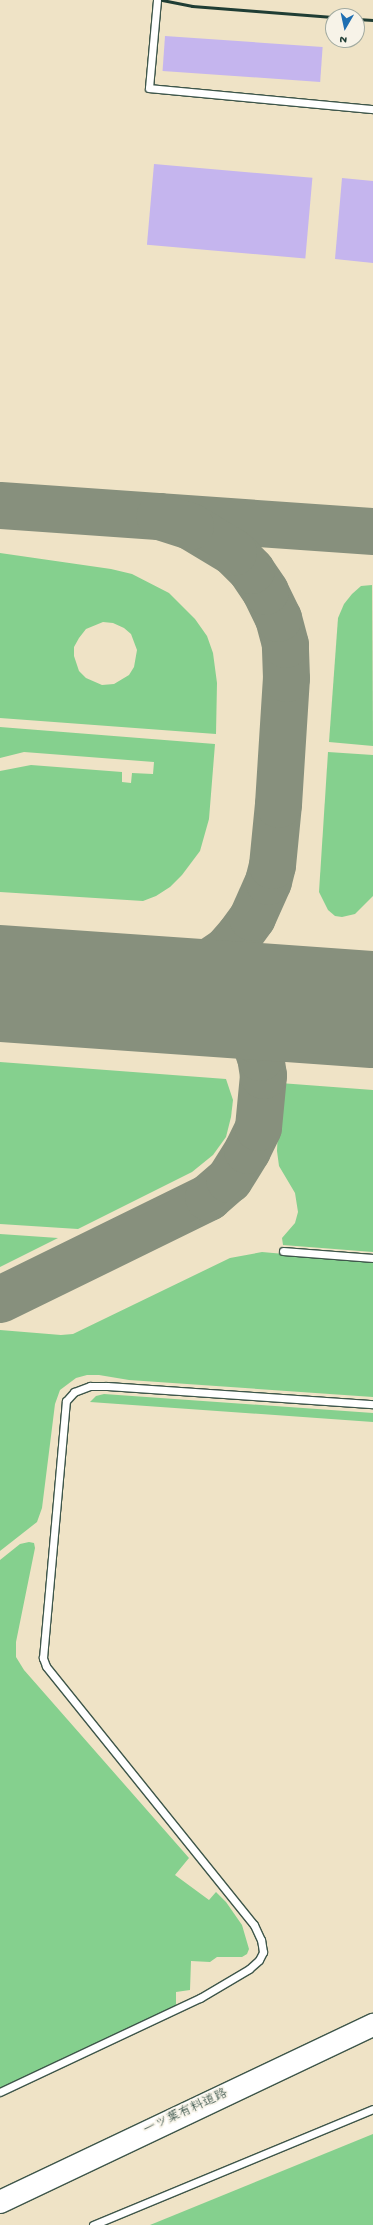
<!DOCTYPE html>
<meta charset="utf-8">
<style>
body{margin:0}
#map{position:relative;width:373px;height:2225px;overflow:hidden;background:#efe3c6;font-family:"Gochi Hand","Klee One",sans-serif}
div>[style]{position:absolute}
.green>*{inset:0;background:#85d08e}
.taxiway>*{height:47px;margin:-23.5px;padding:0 23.5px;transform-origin:23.5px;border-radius:23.5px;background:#87907d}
.runway>*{height:117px;margin:-58.5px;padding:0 58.5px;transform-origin:58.5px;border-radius:58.5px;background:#87907d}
.building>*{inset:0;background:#c5b5ee;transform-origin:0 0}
.roads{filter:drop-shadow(1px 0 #3e564a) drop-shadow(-1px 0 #3e564a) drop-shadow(0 1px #3e564a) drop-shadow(0 -1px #3e564a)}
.service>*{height:7px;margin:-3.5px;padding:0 3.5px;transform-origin:3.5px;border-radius:3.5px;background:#fff}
.primary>*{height:22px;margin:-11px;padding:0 11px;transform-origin:11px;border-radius:11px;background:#fff}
.rail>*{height:3px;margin:-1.5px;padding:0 1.5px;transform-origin:1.5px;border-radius:1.5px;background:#1f3d34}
span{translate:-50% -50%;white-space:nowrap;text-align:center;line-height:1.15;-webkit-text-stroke:3.5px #f7f3e8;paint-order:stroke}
.street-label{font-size:13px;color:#1f3d34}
.north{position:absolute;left:325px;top:8px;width:40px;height:40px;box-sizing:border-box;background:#f7f3e8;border:1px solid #a1aaa0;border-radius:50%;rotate:189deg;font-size:11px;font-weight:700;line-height:16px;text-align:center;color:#1f3d34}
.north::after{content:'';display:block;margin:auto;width:14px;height:18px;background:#1f6fb2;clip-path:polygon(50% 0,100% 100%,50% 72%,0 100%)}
</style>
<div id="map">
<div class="green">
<div style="clip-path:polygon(evenodd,0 553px,111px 569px,132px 574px,169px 593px,195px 619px,207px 636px,213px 653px,217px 683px,216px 734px,0 718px,0 553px,103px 622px,113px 623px,124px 628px,131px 634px,137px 650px,134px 667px,129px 675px,114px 684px,102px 685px,86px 678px,79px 671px,74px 656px,74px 647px,79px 638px,86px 629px,103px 622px)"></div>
<div style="clip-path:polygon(372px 585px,373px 746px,329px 742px,338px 618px,344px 604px,352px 594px,361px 586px)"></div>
<div style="clip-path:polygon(0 727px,215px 744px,209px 819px,200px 851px,182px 875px,170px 887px,156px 896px,143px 901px,0 892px,0 771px,31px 765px,122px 772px,122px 782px,131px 783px,132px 773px,153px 774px,154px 762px,24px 752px,0 758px)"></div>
<div style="clip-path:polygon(328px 752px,373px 755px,373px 896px,355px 914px,342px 917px,335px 916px,328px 910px,319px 892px)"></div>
<div style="clip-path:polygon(0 1062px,226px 1079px,233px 1100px,231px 1117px,226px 1137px,213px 1155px,192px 1172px,78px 1229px,0 1224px)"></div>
<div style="clip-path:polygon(280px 1083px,373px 1090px,373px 1252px,283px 1245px,282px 1238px,295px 1223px,298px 1212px,295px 1193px,279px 1166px,277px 1151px)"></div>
<div style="clip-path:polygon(0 1234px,58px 1238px,0 1267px)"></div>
<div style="clip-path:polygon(262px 1252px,373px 1262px,373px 1397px,129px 1380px,99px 1375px,87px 1375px,76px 1378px,60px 1390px,55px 1404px,42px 1508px,37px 1522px,0 1551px,0 1330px,61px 1335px,73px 1334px,230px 1258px)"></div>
<div style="clip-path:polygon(104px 1394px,373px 1413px,373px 1422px,90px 1402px,96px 1396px)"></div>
<div style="clip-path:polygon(29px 1542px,34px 1543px,35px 1548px,16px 1642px,16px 1657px,24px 1670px,189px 1858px,175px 1875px,209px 1900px,216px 1892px,226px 1902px,242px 1925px,249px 1949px,247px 1954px,242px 1957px,217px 1957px,210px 1962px,191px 1961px,190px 1990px,176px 1992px,176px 2013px,0 2097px,0 1560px,20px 1544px)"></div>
<div style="clip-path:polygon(373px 2134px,373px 2225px,150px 2225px)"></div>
</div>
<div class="taxiway">
<div style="left:0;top:505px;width:374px;rotate:4deg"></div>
<div style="left:120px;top:992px;width:30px;rotate:-8deg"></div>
<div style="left:150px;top:988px;width:23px;rotate:-15deg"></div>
<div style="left:172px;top:982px;width:22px;rotate:-24deg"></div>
<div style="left:192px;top:973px;width:41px;rotate:-34.1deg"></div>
<div style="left:226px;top:950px;width:20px;rotate:-49deg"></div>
<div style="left:239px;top:935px;width:22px;rotate:-54deg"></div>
<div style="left:252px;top:917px;width:39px;rotate:-66deg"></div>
<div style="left:268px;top:881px;width:16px;rotate:-76deg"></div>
<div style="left:272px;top:865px;width:61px;rotate:-84.4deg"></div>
<div style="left:278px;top:804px;width:126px;rotate:-86.4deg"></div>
<div style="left:286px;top:678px;width:34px;rotate:-92deg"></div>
<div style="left:285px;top:644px;width:27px;rotate:-105deg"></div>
<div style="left:278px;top:618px;width:30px;rotate:-116deg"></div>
<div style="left:265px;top:591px;width:25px;rotate:-124deg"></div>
<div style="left:251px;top:570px;width:25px;rotate:-135deg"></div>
<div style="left:233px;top:552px;width:50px;rotate:-148.8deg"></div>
<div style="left:190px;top:526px;width:32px;rotate:-162deg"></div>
<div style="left:312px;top:1004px;width:47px;rotate:-12.3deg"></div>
<div style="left:358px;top:994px;width:17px;rotate:-25deg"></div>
<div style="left:0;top:1299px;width:232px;rotate:-26.1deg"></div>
<div style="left:208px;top:1197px;width:28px;rotate:-41deg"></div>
<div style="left:229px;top:1179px;width:34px;rotate:-58deg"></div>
<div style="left:247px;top:1150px;width:25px;rotate:-64deg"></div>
<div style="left:258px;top:1127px;width:52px;rotate:-84.5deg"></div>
<div style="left:263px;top:1075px;width:18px;rotate:-99deg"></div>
<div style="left:260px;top:1057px;width:20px;rotate:-110deg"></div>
<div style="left:253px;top:1038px;width:17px;rotate:-126deg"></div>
<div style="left:243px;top:1024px;width:37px;rotate:-147deg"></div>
<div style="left:212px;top:1004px;width:21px;rotate:-157deg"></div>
</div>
<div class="runway">
<div style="left:0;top:983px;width:374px;rotate:4deg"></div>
</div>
<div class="building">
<div style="left:165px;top:36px;width:158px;height:35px;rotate:4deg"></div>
<div style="left:154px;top:164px;width:159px;height:81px;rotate:5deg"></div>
<div style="clip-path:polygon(342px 178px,373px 181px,373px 263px,335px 259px)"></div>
</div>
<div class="roads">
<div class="service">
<div style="left:157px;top:0;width:88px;rotate:95.2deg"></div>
<div style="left:149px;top:88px;width:225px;rotate:5.4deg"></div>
<div style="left:283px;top:1251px;width:90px;rotate:4.4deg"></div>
<div style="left:0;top:2092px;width:221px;rotate:-25.2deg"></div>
<div style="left:200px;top:1998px;width:57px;rotate:-30.6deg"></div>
<div style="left:249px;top:1969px;width:13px;rotate:-42deg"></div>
<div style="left:259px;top:1960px;width:9px;rotate:-63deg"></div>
<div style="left:263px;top:1952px;width:12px;rotate:-99deg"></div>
<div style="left:261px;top:1940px;width:17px;rotate:-115deg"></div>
<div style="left:254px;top:1925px;width:332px;rotate:-128.8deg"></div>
<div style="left:46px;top:1666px;width:9px;rotate:-111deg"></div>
<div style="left:43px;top:1658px;width:258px;rotate:-84.9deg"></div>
<div style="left:66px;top:1401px;width:12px;rotate:-48deg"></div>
<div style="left:74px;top:1392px;width:17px;rotate:-21deg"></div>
<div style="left:90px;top:1386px;width:17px"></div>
<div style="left:107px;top:1386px;width:267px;rotate:3.9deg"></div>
<div style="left:93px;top:2225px;width:303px;rotate:-22.5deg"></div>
</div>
<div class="primary">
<div style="left:0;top:2202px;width:413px;rotate:-25.4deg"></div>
</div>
</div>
<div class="rail">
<div style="left:162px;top:0;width:31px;rotate:11deg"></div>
<div style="left:192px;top:6px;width:141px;rotate:4.5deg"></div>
<div style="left:357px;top:19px;width:16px;rotate:4deg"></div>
</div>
<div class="street-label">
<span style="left:186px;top:2113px;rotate:-25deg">一ツ葉有料道路</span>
</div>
<div class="north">N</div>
</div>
